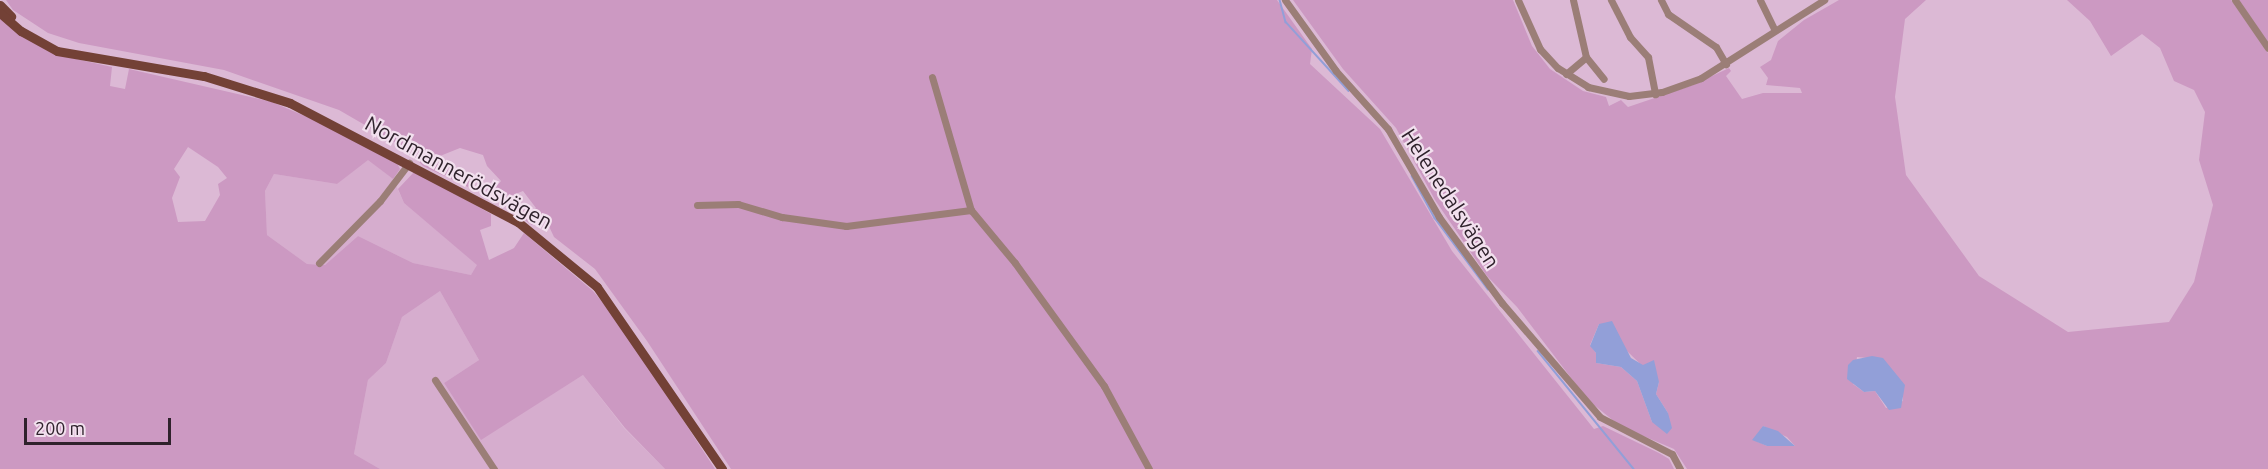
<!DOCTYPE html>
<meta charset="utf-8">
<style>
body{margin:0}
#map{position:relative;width:2268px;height:469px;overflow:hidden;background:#dcb9d5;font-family:Ubuntu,sans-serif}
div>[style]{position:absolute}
.built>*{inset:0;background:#d6adce}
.green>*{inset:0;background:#cc99c2}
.water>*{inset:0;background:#929fd8}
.stream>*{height:1.5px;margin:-0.75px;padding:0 0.75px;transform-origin:0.75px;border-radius:0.75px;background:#929fd8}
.minor>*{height:7px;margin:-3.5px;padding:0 3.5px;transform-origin:3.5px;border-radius:3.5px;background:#9b7e77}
.major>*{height:9px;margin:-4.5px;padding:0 4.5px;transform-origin:4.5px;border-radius:4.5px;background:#734136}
span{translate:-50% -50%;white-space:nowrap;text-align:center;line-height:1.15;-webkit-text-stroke:4.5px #f2e0ee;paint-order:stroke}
.street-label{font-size:21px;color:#2f222c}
.scale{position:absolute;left:24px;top:418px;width:147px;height:27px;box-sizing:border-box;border:3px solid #2f222c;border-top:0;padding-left:8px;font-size:18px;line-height:21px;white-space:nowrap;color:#2f222c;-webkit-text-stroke:4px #f2e0ee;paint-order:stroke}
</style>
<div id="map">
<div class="built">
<div style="clip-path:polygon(368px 159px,393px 179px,404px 203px,478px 265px,471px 275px,413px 263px,358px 236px,325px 265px,307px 264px,267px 235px,265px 191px,274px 174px,337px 184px)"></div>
<div style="clip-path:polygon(440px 291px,479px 360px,444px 383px,481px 439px,583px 375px,624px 428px,665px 469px,380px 469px,354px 454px,368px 380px,386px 363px,402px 317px)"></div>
</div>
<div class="green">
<div style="clip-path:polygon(6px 0,1277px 0,1312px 49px,1310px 64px,1380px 129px,1452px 251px,1594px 429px,1603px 426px,1659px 453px,1669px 459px,1674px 469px,731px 469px,647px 341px,595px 269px,554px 237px,546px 220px,532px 225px,519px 216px,536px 208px,523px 191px,513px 195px,491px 193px,501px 181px,487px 166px,483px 155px,460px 148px,430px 160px,471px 182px,468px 187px,423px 166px,408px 150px,339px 110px,224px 70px,79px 43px,48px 33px,13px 10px)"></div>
<div style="clip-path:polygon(evenodd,1293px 0,1513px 0,1532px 46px,1550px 69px,1583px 91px,1606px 97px,1609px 106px,1621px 100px,1628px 107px,1693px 85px,1729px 68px,1731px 71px,1726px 76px,1742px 99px,1763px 93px,1802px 93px,1800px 88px,1766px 85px,1768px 78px,1760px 67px,1771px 60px,1778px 41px,1804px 20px,1839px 0,1926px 0,1905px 19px,1895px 97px,1906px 175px,1979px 276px,2068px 332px,2169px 322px,2194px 282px,2213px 205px,2199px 160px,2205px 112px,2194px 90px,2174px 81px,2160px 48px,2142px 34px,2111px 56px,2090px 21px,2067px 0,2231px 0,2268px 53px,2268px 469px,1687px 469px,1674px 449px,1620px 426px,1588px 400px,1517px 307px,1487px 276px,1435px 200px,1396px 128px,1343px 69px,1293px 0,1599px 324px,1659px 382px,1656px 394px,1668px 413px,1652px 422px,1637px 381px,1621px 367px,1596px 363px,1596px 353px,1590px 345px,1599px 324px,1293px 0,1857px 357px,1867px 358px,1903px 392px,1903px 401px,1886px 408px,1875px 391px,1864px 392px,1853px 384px,1857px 357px,1293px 0,1763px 426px,1787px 437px,1795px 446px,1767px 446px,1758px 442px,1763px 426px)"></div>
<div style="clip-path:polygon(2239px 0,2268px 0,2268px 42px)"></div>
<div style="clip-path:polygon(evenodd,0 18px,63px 56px,112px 67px,110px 86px,125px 89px,129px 69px,272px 102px,333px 128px,397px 163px,400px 169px,393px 179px,368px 160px,337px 184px,274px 174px,265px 191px,267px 235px,307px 264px,325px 265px,358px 236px,413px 263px,471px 275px,477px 265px,404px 203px,398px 189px,415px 171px,491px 214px,491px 226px,480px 230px,489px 260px,514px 248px,524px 233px,593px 291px,620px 323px,715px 469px,665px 469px,625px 428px,583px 375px,481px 440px,444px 383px,479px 360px,440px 291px,402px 317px,386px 363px,368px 380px,354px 454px,380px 469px,0 469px,0 18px,188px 147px,218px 167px,227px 178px,218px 184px,220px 195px,205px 221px,178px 222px,172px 198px,180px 177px,174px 169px,188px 147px)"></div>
</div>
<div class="water">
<div style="clip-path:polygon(1612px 321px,1631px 358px,1643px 365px,1654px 360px,1659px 382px,1656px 394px,1668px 413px,1672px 428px,1667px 434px,1652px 422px,1637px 381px,1621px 367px,1596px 363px,1596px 353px,1590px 346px,1599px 324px)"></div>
<div style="clip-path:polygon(1872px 356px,1883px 358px,1905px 385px,1901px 408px,1889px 410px,1875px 391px,1864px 392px,1847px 379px,1848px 365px,1853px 360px)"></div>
<div style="clip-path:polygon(1763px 426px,1778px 431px,1795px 446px,1767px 446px,1752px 440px)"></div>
</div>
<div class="stream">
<div style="left:1280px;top:0;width:23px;rotate:75deg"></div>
<div style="left:1286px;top:22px;width:93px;rotate:47.6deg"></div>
<div style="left:1412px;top:176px;width:48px;rotate:61.3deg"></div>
<div style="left:1435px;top:218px;width:89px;rotate:53.3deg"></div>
<div style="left:1538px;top:351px;width:152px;rotate:50.9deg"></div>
</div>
<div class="minor">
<div style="left:1285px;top:0;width:87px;rotate:54.3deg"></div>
<div style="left:1336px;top:71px;width:78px;rotate:48.1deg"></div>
<div style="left:1388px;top:129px;width:102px;rotate:59.9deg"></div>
<div style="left:1439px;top:217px;width:107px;rotate:53.8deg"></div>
<div style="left:1502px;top:303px;width:150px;rotate:49.3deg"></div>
<div style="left:1600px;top:417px;width:81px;rotate:27.2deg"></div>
<div style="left:1672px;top:454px;width:17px;rotate:62deg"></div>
<div style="left:1518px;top:0;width:54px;rotate:65.8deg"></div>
<div style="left:1540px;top:49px;width:26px;rotate:47deg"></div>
<div style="left:1558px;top:68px;width:36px;rotate:32deg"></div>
<div style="left:1588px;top:87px;width:42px;rotate:12.4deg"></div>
<div style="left:1629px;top:96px;width:33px;rotate:-7deg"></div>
<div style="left:1662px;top:92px;width:41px;rotate:-19.7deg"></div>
<div style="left:1701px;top:78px;width:146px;rotate:-32.4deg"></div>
<div style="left:1573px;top:0;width:58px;rotate:77.2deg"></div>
<div style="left:1586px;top:57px;width:28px;rotate:51deg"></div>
<div style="left:1611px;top:0;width:42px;rotate:62.8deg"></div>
<div style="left:1630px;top:37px;width:27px;rotate:48deg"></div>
<div style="left:1648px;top:57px;width:38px;rotate:79deg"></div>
<div style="left:1661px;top:0;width:16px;rotate:63deg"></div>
<div style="left:1668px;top:14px;width:58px;rotate:34.5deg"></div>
<div style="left:1716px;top:47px;width:20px;rotate:60deg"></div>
<div style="left:1760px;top:0;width:32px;rotate:64deg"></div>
<div style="left:2235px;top:0;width:58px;rotate:55.5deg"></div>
<div style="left:1566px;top:74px;width:26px;rotate:-40deg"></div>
<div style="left:932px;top:77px;width:139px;rotate:73.7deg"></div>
<div style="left:971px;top:210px;width:69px;rotate:50.3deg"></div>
<div style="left:1015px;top:263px;width:152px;rotate:54.1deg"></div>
<div style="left:1104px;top:386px;width:94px;rotate:61.5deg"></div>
<div style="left:697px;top:205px;width:41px;rotate:-1.4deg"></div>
<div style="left:738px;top:204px;width:46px;rotate:16.5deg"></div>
<div style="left:782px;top:217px;width:65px;rotate:8deg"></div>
<div style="left:846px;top:226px;width:126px;rotate:-7.3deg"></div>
<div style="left:319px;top:263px;width:87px;rotate:-45.5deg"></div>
<div style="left:380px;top:201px;width:48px;rotate:-52.7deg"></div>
<div style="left:435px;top:380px;width:107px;rotate:56.5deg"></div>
</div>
<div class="major">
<div style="left:0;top:5px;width:16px;rotate:45deg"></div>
<div style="left:0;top:13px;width:28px;rotate:41deg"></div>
<div style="left:21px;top:31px;width:41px;rotate:29.1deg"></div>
<div style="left:57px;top:51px;width:149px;rotate:9.7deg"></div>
<div style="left:204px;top:76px;width:90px;rotate:17.4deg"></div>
<div style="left:290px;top:103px;width:257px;rotate:27.6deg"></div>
<div style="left:518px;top:222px;width:102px;rotate:39.4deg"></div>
<div style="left:597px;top:287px;width:221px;rotate:55.5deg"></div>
</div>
<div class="street-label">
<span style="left:459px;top:172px;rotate:29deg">Nordmannerödsvägen</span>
<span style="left:1451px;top:198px;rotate:57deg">Helenedalsvägen</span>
</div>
<div class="scale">200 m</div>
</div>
